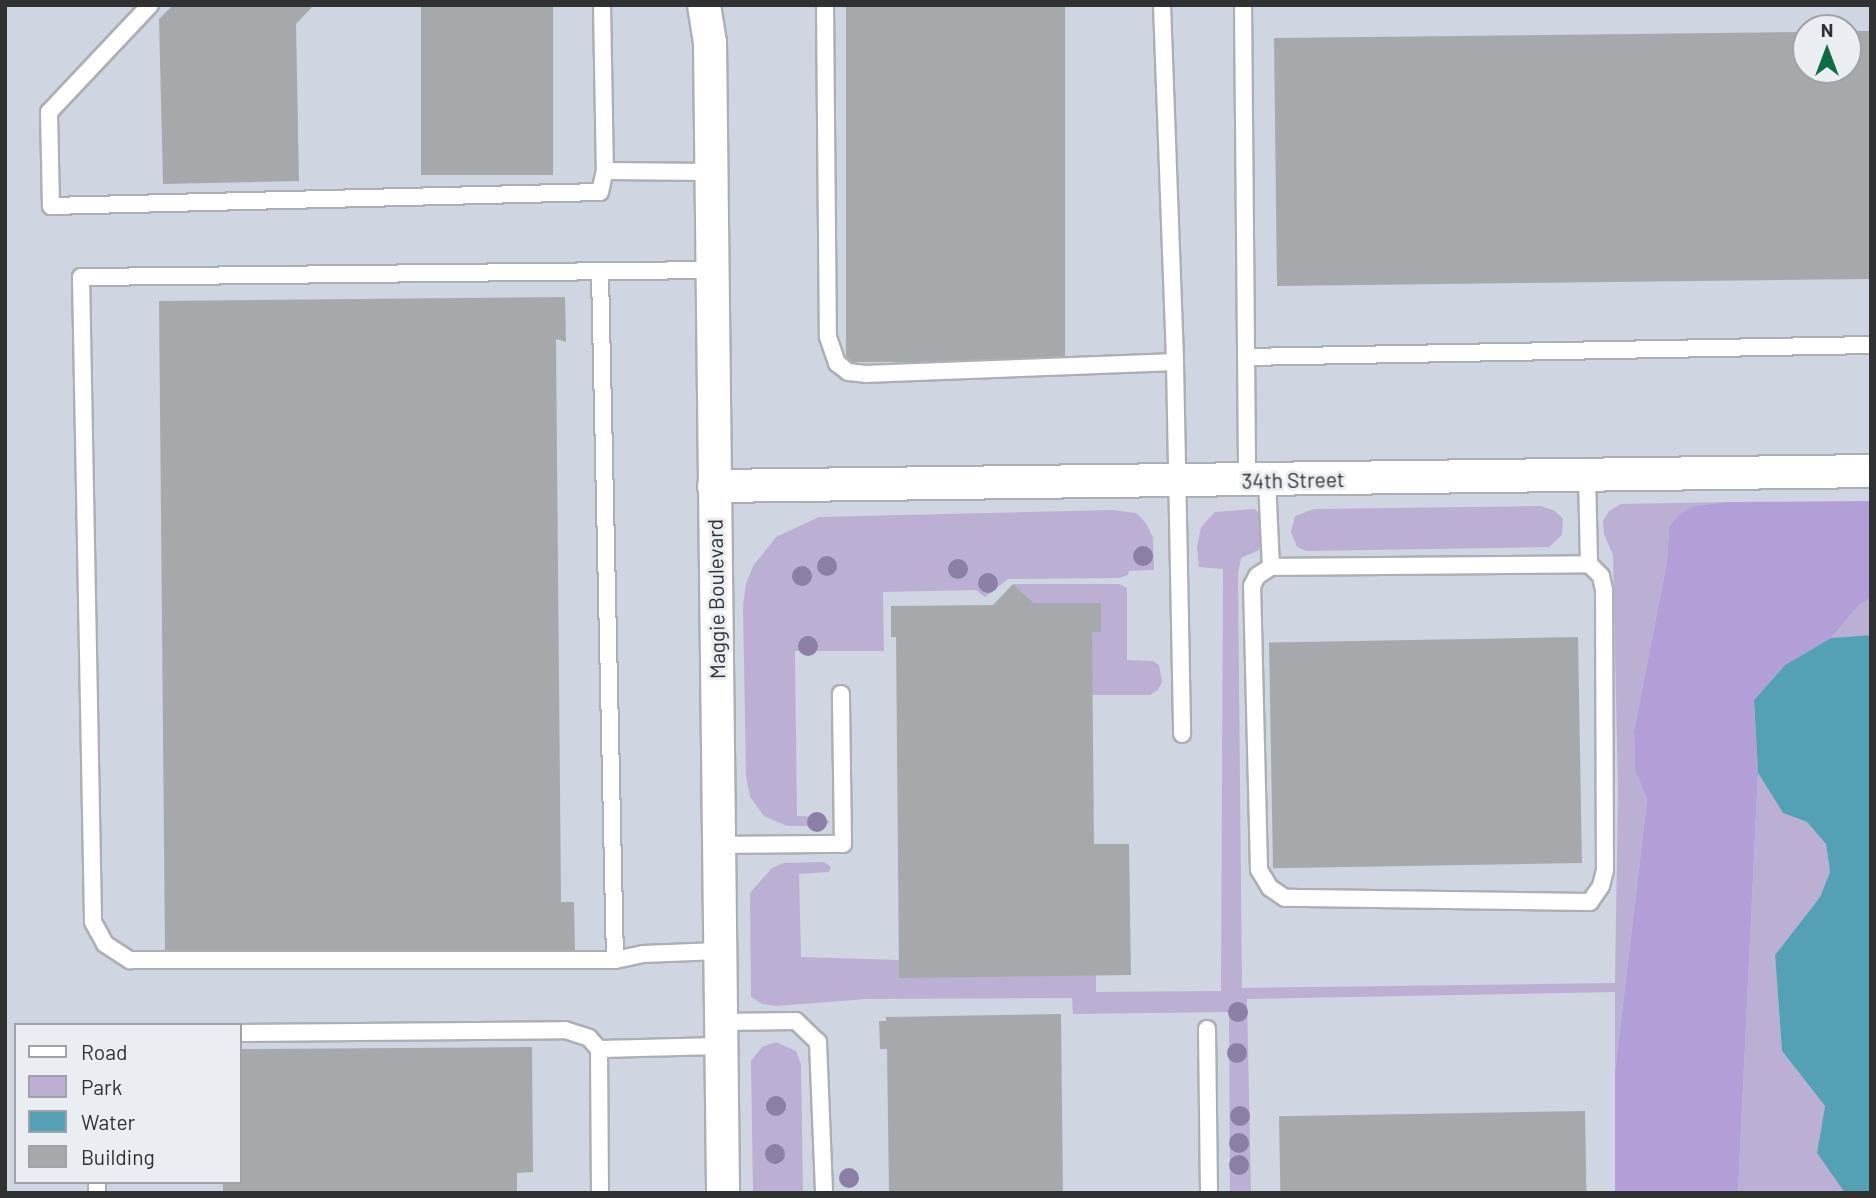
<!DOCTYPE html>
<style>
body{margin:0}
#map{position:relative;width:1876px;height:1198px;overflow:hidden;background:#dde0e5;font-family:Barlow,sans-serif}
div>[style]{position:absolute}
.built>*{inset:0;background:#cfd6e1}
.green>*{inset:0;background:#bbafd4}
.forest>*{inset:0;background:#b29fd7}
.water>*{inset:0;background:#54a1b6}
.building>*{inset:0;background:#a5a9ac;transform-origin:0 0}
.roads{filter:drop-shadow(2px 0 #acafb4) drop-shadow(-2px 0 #acafb4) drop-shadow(0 2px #acafb4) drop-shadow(0 -2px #acafb4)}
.service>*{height:16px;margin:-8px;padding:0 8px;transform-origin:8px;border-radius:8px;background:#fff}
.minor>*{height:32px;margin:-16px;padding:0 16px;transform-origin:16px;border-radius:16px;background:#fff}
.trees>*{width:20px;height:20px;margin:-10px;border-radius:50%;background:#8c7fa6}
span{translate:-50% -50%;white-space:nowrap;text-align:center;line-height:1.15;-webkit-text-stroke:6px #eaedf2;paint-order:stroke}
.street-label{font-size:21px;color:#303132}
.frame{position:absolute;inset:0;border:7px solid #303132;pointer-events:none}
.legend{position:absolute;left:14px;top:1023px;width:228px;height:161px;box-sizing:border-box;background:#eaedf2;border:2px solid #a0a2a5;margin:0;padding:9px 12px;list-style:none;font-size:21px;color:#303132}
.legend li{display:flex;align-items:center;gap:14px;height:35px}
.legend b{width:35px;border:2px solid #a0a2a5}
.north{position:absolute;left:1792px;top:14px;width:70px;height:70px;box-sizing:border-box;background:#eaedf2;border:2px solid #a0a2a5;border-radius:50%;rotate:0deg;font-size:19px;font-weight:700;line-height:28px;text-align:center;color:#303132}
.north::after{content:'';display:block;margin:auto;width:24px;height:32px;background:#0e6e43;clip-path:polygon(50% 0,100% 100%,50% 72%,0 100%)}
</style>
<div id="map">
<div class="built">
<div style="clip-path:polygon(evenodd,5px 5px,1871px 5px,1871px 1193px,5px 1193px,5px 5px,1806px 28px,1848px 28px,1848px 70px,1806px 70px,1806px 28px,5px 5px,16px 1025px,240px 1025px,240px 1182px,16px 1182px,16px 1025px)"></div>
</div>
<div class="green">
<div style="clip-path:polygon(1728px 502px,1694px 506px,1669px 527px,1667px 562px,1634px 731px,1635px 770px,1647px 800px,1615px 1072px,1615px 992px,1247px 999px,1251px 1193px,1230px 1193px,1229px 1012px,1073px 1014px,1072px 998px,866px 999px,776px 1006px,762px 1004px,751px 997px,750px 893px,772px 868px,784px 863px,824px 862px,831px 867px,829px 872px,799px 874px,801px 957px,899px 960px,1096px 975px,1096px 992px,1221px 991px,1223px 569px,1199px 567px,1197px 547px,1201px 527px,1215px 512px,1255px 509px,1261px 515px,1262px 543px,1259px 550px,1241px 558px,1238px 573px,1242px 988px,1615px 983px,1618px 791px,1613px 555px,1604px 534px,1603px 521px,1609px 511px,1621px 504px)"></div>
<div style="clip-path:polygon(1541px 506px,1555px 511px,1563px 519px,1562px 535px,1549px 547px,1306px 551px,1297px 547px,1291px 532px,1295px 516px,1314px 509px)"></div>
<div style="clip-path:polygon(1113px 510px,1136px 513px,1146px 523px,1153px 538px,1154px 570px,1129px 571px,1128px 575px,1119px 578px,1008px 579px,985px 597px,976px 590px,883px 592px,884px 651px,795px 651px,797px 816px,824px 817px,830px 822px,824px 826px,787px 826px,764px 816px,750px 797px,746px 776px,743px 605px,746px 584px,753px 566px,776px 537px,819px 517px)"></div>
<div style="clip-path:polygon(1013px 584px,1119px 584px,1127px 588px,1127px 660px,1153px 661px,1159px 665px,1162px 682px,1158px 690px,1150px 695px,1092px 695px,1092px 632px,1101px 631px,1101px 603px,1034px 603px)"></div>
<div style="clip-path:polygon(1871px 598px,1871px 635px,1831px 638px,1860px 604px)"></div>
<div style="clip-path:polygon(1758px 773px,1783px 813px,1807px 822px,1826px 844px,1830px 872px,1820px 897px,1775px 955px,1782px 1051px,1825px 1106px,1817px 1153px,1845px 1193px,1738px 1193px)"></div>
<div style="clip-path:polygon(776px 1042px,796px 1051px,801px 1064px,803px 1193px,753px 1193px,751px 1061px,762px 1047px)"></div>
</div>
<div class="forest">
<div style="clip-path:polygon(1871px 501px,1871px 598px,1860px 604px,1831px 638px,1785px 665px,1754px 700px,1758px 773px,1738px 1193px,1615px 1193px,1615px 1072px,1647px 800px,1635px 770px,1634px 731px,1667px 562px,1669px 527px,1679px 515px,1694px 506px,1728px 502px)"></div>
</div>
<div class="water">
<div style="clip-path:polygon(1871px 635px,1871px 1193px,1845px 1193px,1817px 1153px,1825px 1106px,1782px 1051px,1775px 955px,1820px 897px,1830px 872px,1826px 844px,1807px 822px,1783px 813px,1758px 773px,1754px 700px,1785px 665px,1831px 638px)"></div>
</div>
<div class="building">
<div style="clip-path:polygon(173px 5px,314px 5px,296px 24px,299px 181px,163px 184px,159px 19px)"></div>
<div style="left:421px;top:5px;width:132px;height:170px"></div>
<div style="left:846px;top:5px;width:219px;height:357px"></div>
<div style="clip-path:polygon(1848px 31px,1871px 31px,1871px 279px,1277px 286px,1274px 38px,1806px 32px,1806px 70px,1848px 70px)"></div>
<div style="clip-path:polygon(565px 297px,566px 342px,556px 339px,561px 902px,574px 902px,575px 950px,165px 953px,159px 301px)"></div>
<div style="clip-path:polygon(1013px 584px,1034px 603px,1101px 603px,1101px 632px,1092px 632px,1094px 844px,1129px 844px,1131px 975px,899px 978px,896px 637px,891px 637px,891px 606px,993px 605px)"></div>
<div style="left:1578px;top:637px;width:226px;height:309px;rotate:89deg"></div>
<div style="clip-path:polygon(1061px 1014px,1063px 1193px,889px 1193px,887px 1049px,880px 1049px,879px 1021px,886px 1021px,886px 1017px)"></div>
<div style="clip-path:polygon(532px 1047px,533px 1172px,517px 1173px,517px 1193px,223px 1193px,223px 1182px,240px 1182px,240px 1049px)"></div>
<div style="left:1585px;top:1111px;width:82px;height:306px;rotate:89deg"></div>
</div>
<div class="roads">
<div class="service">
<div style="left:150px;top:5px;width:147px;rotate:133.3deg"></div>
<div style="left:49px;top:112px;width:94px;rotate:88.8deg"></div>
<div style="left:51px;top:206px;width:549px;rotate:-1.46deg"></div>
<div style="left:600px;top:192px;width:22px;rotate:-77deg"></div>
<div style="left:605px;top:171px;width:106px;rotate:0.5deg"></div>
<div style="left:602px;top:5px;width:166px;rotate:89deg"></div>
<div style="left:825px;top:5px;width:332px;rotate:89.5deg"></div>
<div style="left:828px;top:337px;width:28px;rotate:71deg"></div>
<div style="left:837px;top:363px;width:14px;rotate:39deg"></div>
<div style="left:848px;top:372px;width:18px;rotate:6deg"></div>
<div style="left:866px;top:374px;width:309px;rotate:-2.2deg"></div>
<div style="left:1162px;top:5px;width:357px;rotate:87.9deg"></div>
<div style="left:1175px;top:362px;width:372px;rotate:88.9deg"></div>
<div style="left:1243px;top:5px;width:476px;rotate:89.5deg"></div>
<div style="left:712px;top:270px;width:631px;rotate:179.36deg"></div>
<div style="left:81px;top:277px;width:645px;rotate:88.93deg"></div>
<div style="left:93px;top:922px;width:25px;rotate:61deg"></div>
<div style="left:105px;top:944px;width:30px;rotate:33deg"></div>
<div style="left:130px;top:960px;width:485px"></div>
<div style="left:615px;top:960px;width:29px;rotate:-12deg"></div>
<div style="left:643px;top:954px;width:76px;rotate:-2.3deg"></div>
<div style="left:600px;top:273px;width:687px;rotate:88.75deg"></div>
<div style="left:1246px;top:357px;width:625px;rotate:-1.1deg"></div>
<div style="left:1587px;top:475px;width:89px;rotate:88.7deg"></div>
<div style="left:1267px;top:480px;width:87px;rotate:87.4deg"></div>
<div style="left:1589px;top:564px;width:17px;rotate:45deg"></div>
<div style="left:1601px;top:576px;width:14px;rotate:78deg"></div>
<div style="left:1604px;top:590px;width:280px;rotate:89.8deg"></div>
<div style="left:1605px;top:870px;width:16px;rotate:104deg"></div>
<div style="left:1601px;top:886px;width:19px;rotate:125deg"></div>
<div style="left:1590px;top:902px;width:305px;rotate:-179.2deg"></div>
<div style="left:1285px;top:898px;width:18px;rotate:-146deg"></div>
<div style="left:1270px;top:888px;width:21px;rotate:-121deg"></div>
<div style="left:1259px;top:870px;width:284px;rotate:-91.4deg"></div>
<div style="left:1252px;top:586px;width:11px;rotate:-63deg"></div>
<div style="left:1257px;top:576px;width:17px;rotate:-33deg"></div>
<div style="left:1271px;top:567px;width:318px;rotate:-0.5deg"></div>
<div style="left:719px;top:845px;width:124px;rotate:-0.5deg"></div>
<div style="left:843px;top:844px;width:150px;rotate:-90.8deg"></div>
<div style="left:721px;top:1022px;width:75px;rotate:-0.8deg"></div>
<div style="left:796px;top:1021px;width:30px;rotate:44deg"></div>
<div style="left:818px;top:1042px;width:151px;rotate:87.7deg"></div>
<div style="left:1207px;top:1029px;width:164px;rotate:89.3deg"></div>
<div style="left:240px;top:1033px;width:325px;rotate:-0.5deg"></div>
<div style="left:565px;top:1030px;width:25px;rotate:18deg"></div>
<div style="left:589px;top:1038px;width:15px;rotate:48deg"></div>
<div style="left:599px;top:1049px;width:144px;rotate:89.6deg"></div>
<div style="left:599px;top:1049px;width:122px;rotate:-1.4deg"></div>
<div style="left:97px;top:1182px;width:11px;rotate:90deg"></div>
</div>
<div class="minor">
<div style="left:704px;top:5px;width:38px;rotate:81deg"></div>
<div style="left:710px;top:43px;width:1150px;rotate:89.35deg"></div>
<div style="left:714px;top:486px;width:1157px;rotate:-0.74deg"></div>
</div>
</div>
<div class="trees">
<div style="left:1143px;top:556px"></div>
<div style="left:827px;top:566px"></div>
<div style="left:958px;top:569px"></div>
<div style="left:802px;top:576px"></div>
<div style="left:988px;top:583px"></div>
<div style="left:808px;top:646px"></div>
<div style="left:817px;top:822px"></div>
<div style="left:1238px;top:1012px"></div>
<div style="left:1237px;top:1053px"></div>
<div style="left:776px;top:1106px"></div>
<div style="left:1240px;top:1116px"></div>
<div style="left:1239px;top:1143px"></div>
<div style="left:775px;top:1154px"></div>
<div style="left:1239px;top:1165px"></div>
<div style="left:849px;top:1178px"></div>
</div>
<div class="street-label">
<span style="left:1293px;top:480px;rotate:-1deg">34th Street</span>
<span style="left:716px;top:599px;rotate:-91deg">Maggie Boulevard</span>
</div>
<div class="frame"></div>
<ul class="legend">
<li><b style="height:9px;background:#fff"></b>Road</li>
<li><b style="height:19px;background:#bbafd4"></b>Park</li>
<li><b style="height:19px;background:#54a1b6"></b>Water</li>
<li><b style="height:19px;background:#a5a9ac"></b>Building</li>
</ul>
<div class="north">N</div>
</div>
